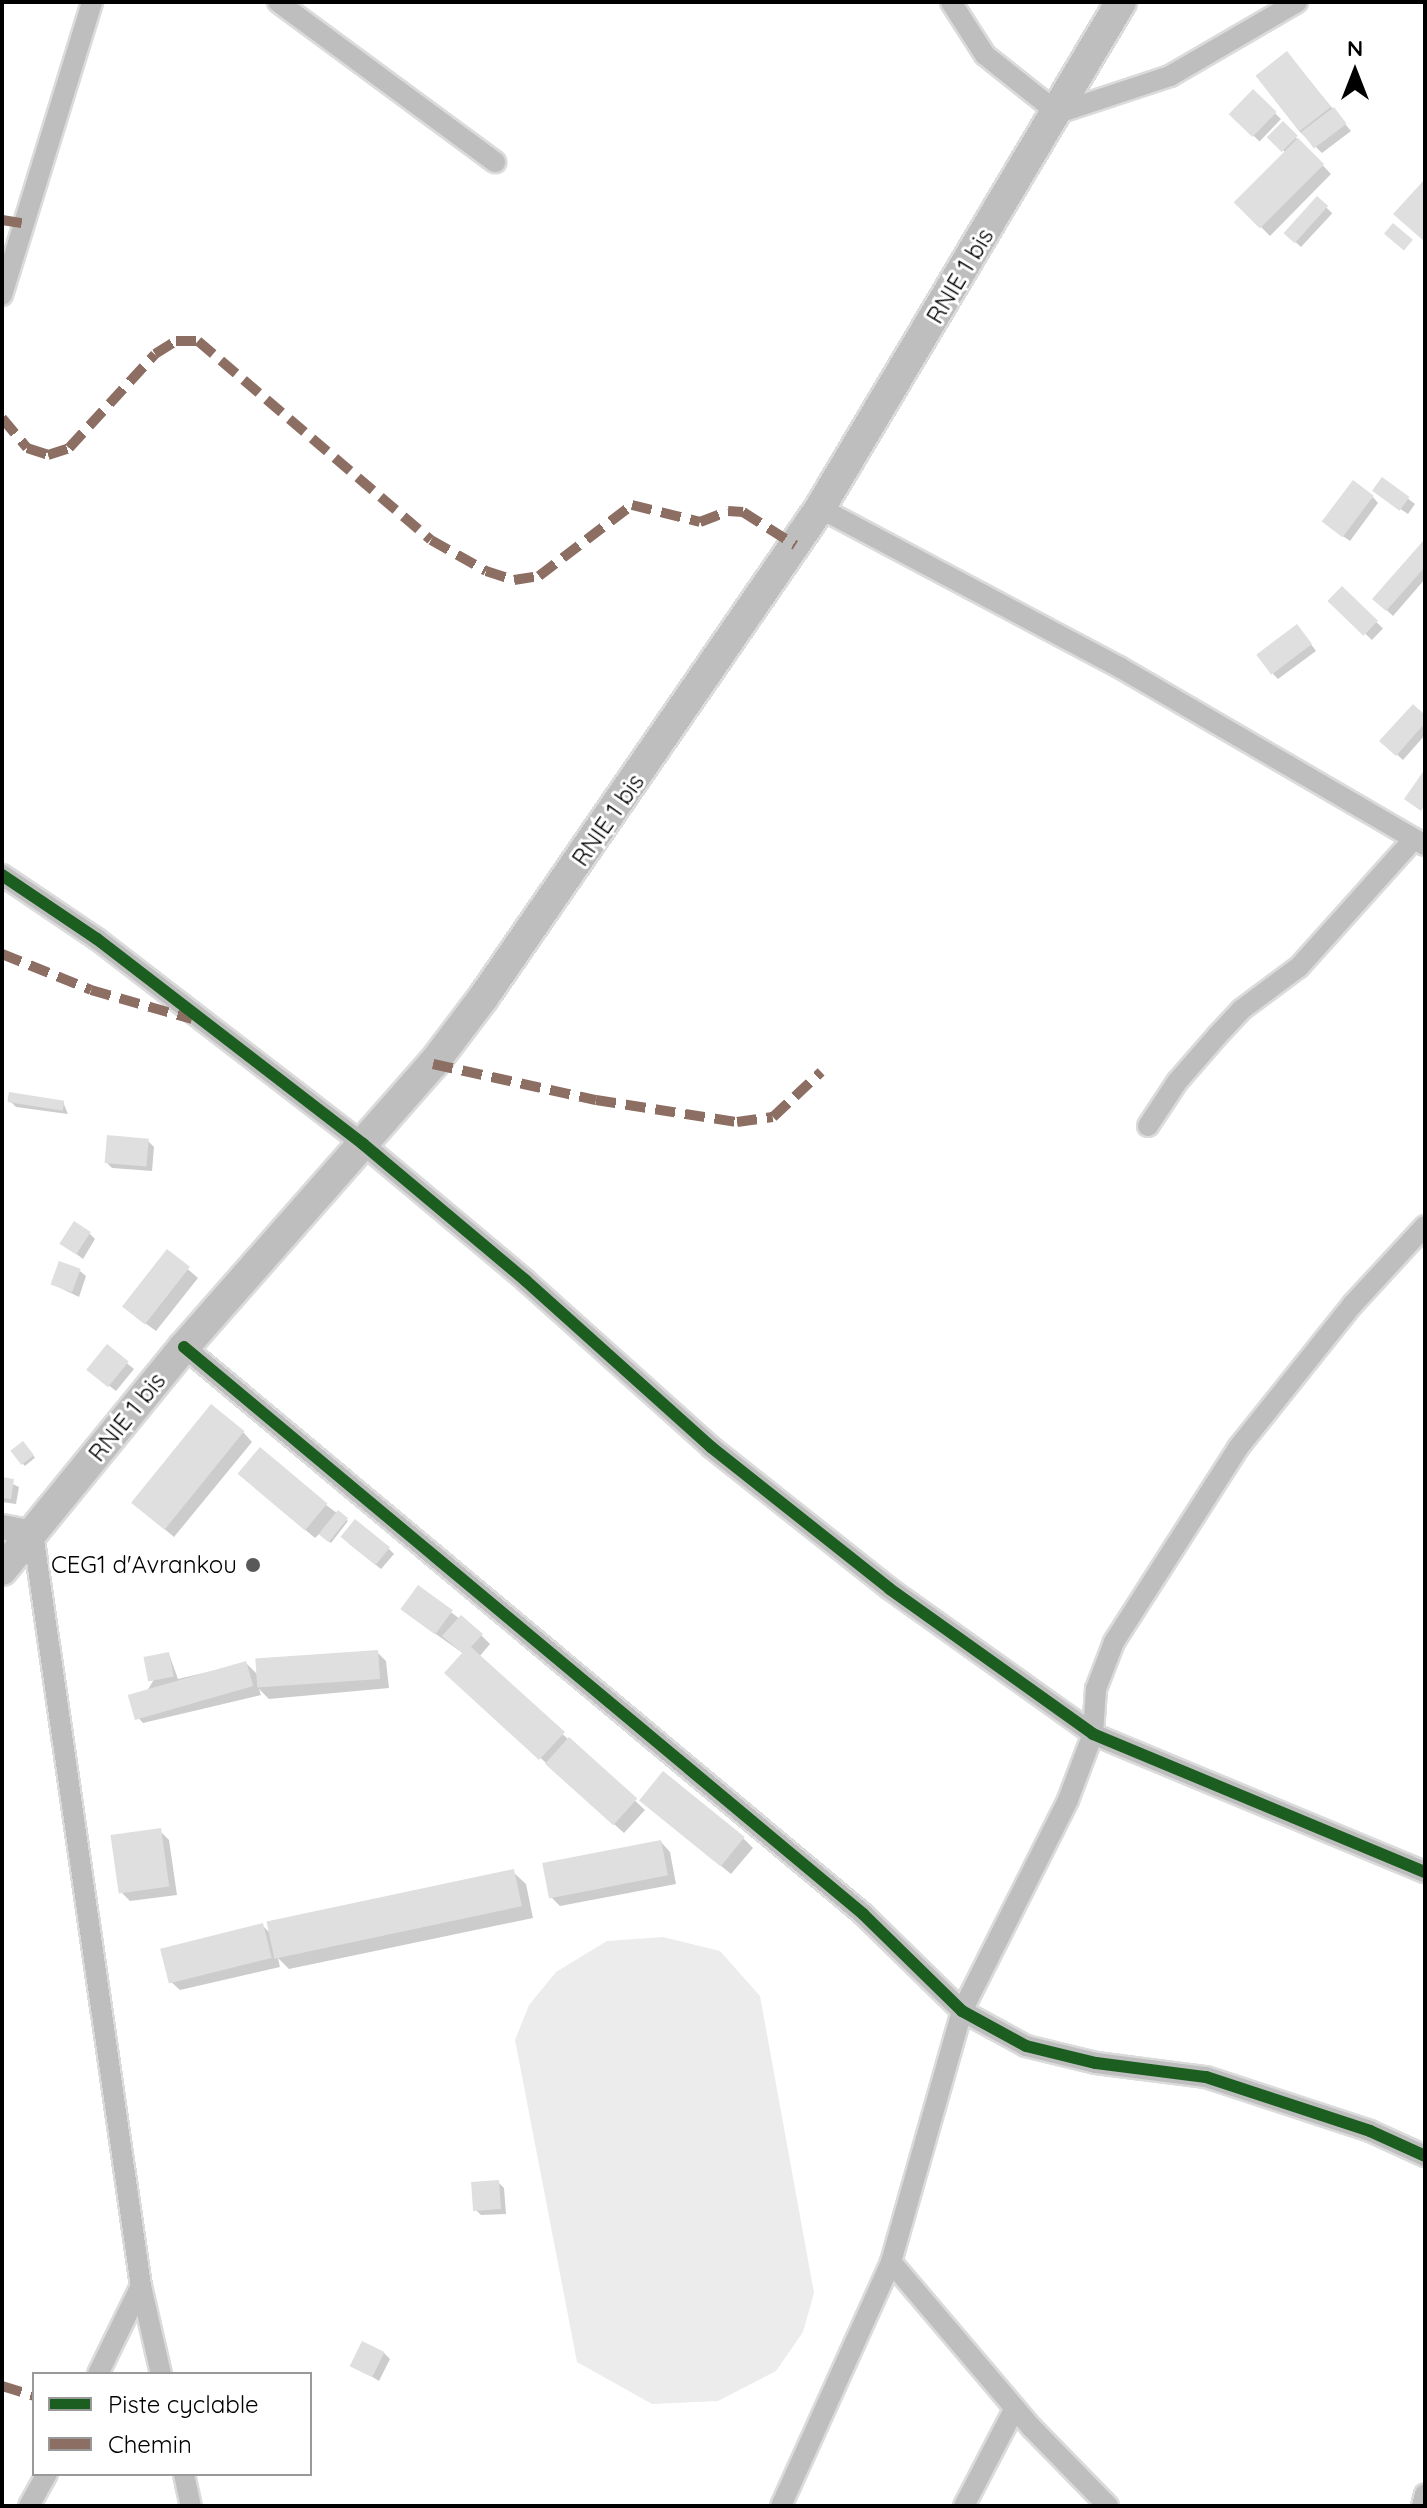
<!DOCTYPE html>
<style>
body{margin:0}
#map{position:relative;width:1427px;height:2508px;overflow:hidden;background:#fff;font-family:Quicksand,sans-serif}
div>[style]{position:absolute}
.green>*{inset:0;background:#ececec}
.shadow>*{inset:0;background:#0003;transform-origin:0 0}
.building>*{inset:0;background:#dfdfdf;transform-origin:0 0}
.roads{filter:drop-shadow(2px 0 #dbdbdb) drop-shadow(-2px 0 #dbdbdb) drop-shadow(0 2px #dbdbdb) drop-shadow(0 -2px #dbdbdb)}
.minor>*{height:20px;margin:-10px;padding:0 10px;transform-origin:10px;border-radius:10px;background:#bebebe}
.tertiary>*{height:24px;margin:-12px;padding:0 12px;transform-origin:12px;border-radius:12px;background:#bebebe}
.primary>*{height:30px;margin:-15px;padding:0 15px;transform-origin:15px;border-radius:15px;background:#bebebe}
.quiet>*{height:10px;margin-top:-5px;transform-origin:0;background:repeating-linear-gradient(90deg,#8d6e63 0 20px,transparent 0 30px)}
.cycleway>*{height:12px;margin:-6px;padding:0 6px;transform-origin:6px;border-radius:6px;background:#1b5e20}
.dots>*{width:22px;height:22px;translate:-50% -50%;box-sizing:border-box;border:4px solid #fff;border-radius:50%}
span{translate:-50% -50%;white-space:nowrap;text-align:center;line-height:1.15;-webkit-text-stroke:6px #fff;paint-order:stroke}
.street-label{font-size:24px;color:#000}
.poi-label{font-size:24px;color:#000}
.right{translate:-100% -50%;text-align:right}
.frame{position:absolute;inset:0;border:4px solid #000;pointer-events:none}
.legend{position:absolute;left:32px;top:2372px;width:280px;height:104px;box-sizing:border-box;background:#fff;border:2px solid #999;margin:0;padding:10px 14px;list-style:none;font-size:24px;color:#000}
.legend li{display:flex;align-items:center;gap:16px;height:40px}
.legend b{width:40px;border:2px solid #999}
.north{position:absolute;left:1315px;top:32px;width:80px;height:80px;-webkit-text-stroke:6px #fff;paint-order:stroke;rotate:0deg;font-size:22px;font-weight:700;line-height:32px;text-align:center;color:#000}
.north::after{content:'';display:block;margin:auto;width:28px;height:36px;background:#000;clip-path:polygon(50% 0,100% 100%,50% 72%,0 100%)}
</style>
<div id="map">
<div class="green">
<div style="clip-path:polygon(663px 1937px,720px 1951px,760px 1996px,814px 2293px,803px 2332px,776px 2371px,718px 2401px,652px 2404px,577px 2362px,515px 2040px,529px 2005px,556px 1972px,607px 1941px)"></div>
</div>
<div class="shadow">
<div style="clip-path:polygon(1287px 53px,1351px 131px,1322px 153px,1298px 130px)"></div>
<div style="left:1253px;top:92px;width:39px;height:31px;rotate:44deg"></div>
<div style="clip-path:polygon(1283px 124px,1331px 174px,1270px 236px,1237px 203px,1286px 153px,1270px 138px)"></div>
<div style="left:1317px;top:199px;width:21px;height:46px;rotate:43deg"></div>
<div style="clip-path:polygon(1383px 480px,1415px 504px,1408px 514px,1381px 496px)"></div>
<div style="clip-path:polygon(1373px 497px,1378px 503px,1350px 541px,1330px 527px)"></div>
<div style="clip-path:polygon(1423px 543px,1425px 579px,1393px 616px,1375px 599px)"></div>
<div style="left:1342px;top:589px;width:57px;height:16px;rotate:44deg"></div>
<div style="clip-path:polygon(1302px 632px,1316px 651px,1278px 679px,1273px 674px)"></div>
<div style="clip-path:polygon(1425px 718px,1425px 735px,1403px 760px,1382px 741px)"></div>
<div style="clip-path:polygon(10px 1101px,63px 1102px,68px 1114px,16px 1107px)"></div>
<div style="clip-path:polygon(148px 1141px,154px 1147px,152px 1171px,112px 1168px,106px 1162px)"></div>
<div style="clip-path:polygon(89px 1233px,95px 1239px,83px 1259px,62px 1243px)"></div>
<div style="clip-path:polygon(168px 1252px,198px 1278px,156px 1331px,134px 1315px)"></div>
<div style="clip-path:polygon(80px 1271px,86px 1276px,79px 1297px,52px 1284px)"></div>
<div style="clip-path:polygon(107px 1347px,134px 1369px,116px 1391px,94px 1374px)"></div>
<div style="clip-path:polygon(243px 1432px,252px 1442px,174px 1537px,143px 1511px)"></div>
<div style="left:23px;top:1443px;width:19px;height:13px;rotate:51deg"></div>
<div style="clip-path:polygon(2px 1479px,19px 1487px,16px 1504px,2px 1502px)"></div>
<div style="clip-path:polygon(249px 1482px,326px 1505px,348px 1521px,331px 1543px,320px 1533px,315px 1538px)"></div>
<div style="clip-path:polygon(348px 1543px,388px 1548px,394px 1554px,381px 1569px)"></div>
<div style="clip-path:polygon(419px 1588px,481px 1635px,490px 1644px,479px 1657px,645px 1810px,624px 1833px,456px 1682px,464px 1654px,409px 1615px)"></div>
<div style="clip-path:polygon(377px 1652px,386px 1661px,389px 1688px,269px 1699px,259px 1689px,261px 1695px,143px 1723px,134px 1713px,169px 1654px,178px 1679px,246px 1663px,259px 1676px)"></div>
<div style="clip-path:polygon(651px 1809px,743px 1838px,753px 1848px,731px 1874px)"></div>
<div style="clip-path:polygon(160px 1831px,169px 1840px,177px 1895px,130px 1901px,121px 1892px)"></div>
<div style="clip-path:polygon(661px 1842px,670px 1852px,676px 1884px,560px 1906px,550px 1896px)"></div>
<div style="clip-path:polygon(513px 1872px,526px 1884px,533px 1918px,289px 1969px,278px 1958px,280px 1967px,180px 1990px,170px 1981px,263px 1926px,271px 1934px)"></div>
<div style="clip-path:polygon(498px 2182px,504px 2188px,506px 2214px,481px 2215px,475px 2209px)"></div>
<div style="clip-path:polygon(384px 2353px,390px 2359px,379px 2381px,353px 2365px)"></div>
</div>
<div class="building">
<div style="left:1287px;top:51px;width:71px;height:40px;rotate:52deg"></div>
<div style="left:1253px;top:89px;width:33px;height:35px;rotate:44deg"></div>
<div style="left:1334px;top:107px;width:21px;height:41px;rotate:53deg"></div>
<div style="left:1283px;top:121px;width:21px;height:23px;rotate:45deg"></div>
<div style="left:1298px;top:138px;width:37px;height:91px;rotate:45deg"></div>
<div style="clip-path:polygon(1425px 179px,1425px 242px,1393px 214px)"></div>
<div style="left:1317px;top:196px;width:15px;height:50px;rotate:42deg"></div>
<div style="left:1393px;top:223px;width:26px;height:14px;rotate:40deg"></div>
<div style="left:1382px;top:477px;width:34px;height:17px;rotate:36deg"></div>
<div style="left:1353px;top:480px;width:26px;height:52px;rotate:37deg"></div>
<div style="clip-path:polygon(1423px 541px,1425px 567px,1386px 611px,1372px 599px)"></div>
<div style="left:1342px;top:586px;width:50px;height:21px;rotate:44deg"></div>
<div style="left:1297px;top:624px;width:25px;height:51px;rotate:53deg"></div>
<div style="clip-path:polygon(1413px 704px,1425px 715px,1425px 723px,1396px 756px,1379px 741px)"></div>
<div style="clip-path:polygon(1425px 769px,1425px 805px,1421px 811px,1404px 799px)"></div>
<div style="left:9px;top:1092px;width:56px;height:10px;rotate:9deg"></div>
<div style="left:107px;top:1135px;width:42px;height:28px;rotate:5deg"></div>
<div style="left:74px;top:1221px;width:20px;height:27px;rotate:33deg"></div>
<div style="left:167px;top:1249px;width:29px;height:73px;rotate:38deg"></div>
<div style="left:59px;top:1261px;width:23px;height:25px;rotate:20deg"></div>
<div style="left:107px;top:1344px;width:28px;height:33px;rotate:39deg"></div>
<div style="left:211px;top:1404px;width:43px;height:127px;rotate:39deg"></div>
<div style="left:23px;top:1441px;width:18px;height:16px;rotate:52deg"></div>
<div style="left:260px;top:1447px;width:88px;height:35px;rotate:40deg"></div>
<div style="clip-path:polygon(2px 1477px,14px 1479px,11px 1499px,2px 1498px)"></div>
<div style="left:338px;top:1510px;width:13px;height:31px;rotate:39deg"></div>
<div style="left:355px;top:1519px;width:45px;height:23px;rotate:39deg"></div>
<div style="left:418px;top:1585px;width:43px;height:30px;rotate:36deg"></div>
<div style="clip-path:polygon(461px 1615px,483px 1634px,471px 1647px,565px 1732px,539px 1760px,444px 1673px,462px 1653px,442px 1636px)"></div>
<div style="left:378px;top:1650px;width:29px;height:123px;rotate:86deg"></div>
<div style="left:169px;top:1652px;width:25px;height:26px;rotate:79deg"></div>
<div style="left:246px;top:1661px;width:26px;height:123px;rotate:74deg"></div>
<div style="left:569px;top:1737px;width:92px;height:36px;rotate:42deg"></div>
<div style="left:663px;top:1771px;width:105px;height:38px;rotate:39deg"></div>
<div style="left:161px;top:1828px;width:59px;height:51px;rotate:82deg"></div>
<div style="left:661px;top:1840px;width:36px;height:121px;rotate:79deg"></div>
<div style="left:514px;top:1869px;width:38px;height:253px;rotate:78deg"></div>
<div style="left:263px;top:1923px;width:36px;height:106px;rotate:76deg"></div>
<div style="left:499px;top:2180px;width:29px;height:28px;rotate:86deg"></div>
<div style="left:362px;top:2341px;width:25px;height:28px;rotate:26deg"></div>
</div>
<div class="roads">
<div class="minor">
<div style="left:278px;top:2px;width:270px;rotate:36.4deg"></div>
<div style="left:951px;top:2px;width:63px;rotate:57.3deg"></div>
<div style="left:985px;top:55px;width:93px;rotate:38.5deg"></div>
<div style="left:1058px;top:113px;width:118px;rotate:-18.3deg"></div>
<div style="left:1170px;top:76px;width:147px;rotate:-30.2deg"></div>
<div style="left:2px;top:295px;width:307px;rotate:-72.9deg"></div>
<div style="left:820px;top:508px;width:339px;rotate:28deg"></div>
<div style="left:1119px;top:667px;width:354px;rotate:30.2deg"></div>
<div style="left:2px;top:875px;width:115px;rotate:34deg"></div>
<div style="left:97px;top:939px;width:336px;rotate:37.6deg"></div>
<div style="left:363px;top:1144px;width:212px;rotate:40deg"></div>
<div style="left:525px;top:1280px;width:250px;rotate:41.9deg"></div>
<div style="left:711px;top:1447px;width:228px;rotate:38.4deg"></div>
<div style="left:890px;top:1589px;width:249px;rotate:35.5deg"></div>
<div style="left:1093px;top:1734px;width:360px;rotate:22.6deg"></div>
<div style="left:1148px;top:1126px;width:53px;rotate:-56.6deg"></div>
<div style="left:1177px;top:1082px;width:61px;rotate:-49deg"></div>
<div style="left:1217px;top:1036px;width:35px;rotate:-47deg"></div>
<div style="left:1241px;top:1010px;width:72px;rotate:-36.6deg"></div>
<div style="left:1299px;top:967px;width:172px;rotate:-48.1deg"></div>
<div style="left:184px;top:1347px;width:885px;rotate:39.86deg"></div>
<div style="left:863px;top:1914px;width:139px;rotate:44.4deg"></div>
<div style="left:962px;top:2011px;width:73px;rotate:28.7deg"></div>
<div style="left:1026px;top:2046px;width:72px;rotate:13.7deg"></div>
<div style="left:1096px;top:2063px;width:111px;rotate:7.3deg"></div>
<div style="left:1206px;top:2077px;width:173px;rotate:18.2deg"></div>
<div style="left:1370px;top:2131px;width:60px;rotate:24.4deg"></div>
<div style="left:33px;top:1533px;width:761px;rotate:81.84deg"></div>
<div style="left:141px;top:2286px;width:90px;rotate:77.2deg"></div>
<div style="left:891px;top:2262px;width:218px;rotate:49.7deg"></div>
<div style="left:1032px;top:2428px;width:109px;rotate:45.7deg"></div>
<div style="left:98px;top:2374px;width:98px;rotate:-64deg"></div>
<div style="left:184px;top:2474px;width:33px;rotate:78deg"></div>
<div style="left:29px;top:2506px;width:37px;rotate:-61deg"></div>
<div style="left:781px;top:2506px;width:268px;rotate:-65.7deg"></div>
<div style="left:891px;top:2262px;width:261px;rotate:-74.2deg"></div>
<div style="left:962px;top:2011px;width:236px;rotate:-63.3deg"></div>
<div style="left:1068px;top:1800px;width:71px;rotate:-69.3deg"></div>
<div style="left:1093px;top:1734px;width:45px;rotate:-86.2deg"></div>
<div style="left:1096px;top:1689px;width:50px;rotate:-69deg"></div>
<div style="left:1114px;top:1642px;width:230px;rotate:-57.4deg"></div>
<div style="left:1238px;top:1448px;width:184px;rotate:-51.4deg"></div>
<div style="left:1353px;top:1304px;width:106px;rotate:-47.3deg"></div>
<div style="left:964px;top:2506px;width:110px;rotate:-62.5deg"></div>
<div style="left:1422px;top:2506px;width:12px;rotate:-76deg"></div>
</div>
<div class="tertiary">
<div style="left:2px;top:1527px;width:32px;rotate:11deg"></div>
</div>
<div class="primary">
<div style="left:2px;top:1570px;width:288px;rotate:-50.8deg"></div>
<div style="left:184px;top:1347px;width:377px;rotate:-48.7deg"></div>
<div style="left:433px;top:1064px;width:83px;rotate:-52.9deg"></div>
<div style="left:483px;top:998px;width:595px;rotate:-55.48deg"></div>
<div style="left:820px;top:508px;width:589px;rotate:-59.25deg"></div>
</div>
</div>
<div class="quiet">
<div style="left:2px;top:220px;width:20px;rotate:9deg"></div>
<div style="left:2px;top:418px;width:39px;rotate:50deg"></div>
<div style="left:27px;top:448px;width:22px;rotate:18deg"></div>
<div style="left:48px;top:455px;width:22px;rotate:-18deg"></div>
<div style="left:69px;top:448px;width:127px;rotate:-47.5deg"></div>
<div style="left:155px;top:354px;width:25px;rotate:-32deg"></div>
<div style="left:176px;top:341px;width:22px"></div>
<div style="left:198px;top:341px;width:306px;rotate:40.5deg"></div>
<div style="left:431px;top:540px;width:63px;rotate:29.4deg"></div>
<div style="left:486px;top:571px;width:29px;rotate:18deg"></div>
<div style="left:514px;top:580px;width:25px;rotate:-9deg"></div>
<div style="left:539px;top:576px;width:117px;rotate:-37.4deg"></div>
<div style="left:632px;top:505px;width:70px;rotate:14deg"></div>
<div style="left:700px;top:522px;width:30px;rotate:-21deg"></div>
<div style="left:728px;top:511px;width:15px;rotate:4deg"></div>
<div style="left:743px;top:512px;width:62px;rotate:32.4deg"></div>
<div style="left:2px;top:954px;width:96px;rotate:22deg"></div>
<div style="left:91px;top:990px;width:105px;rotate:16deg"></div>
<div style="left:433px;top:1064px;width:167px;rotate:12.5deg"></div>
<div style="left:596px;top:1100px;width:143px;rotate:8.9deg"></div>
<div style="left:737px;top:1122px;width:36px;rotate:-8deg"></div>
<div style="left:773px;top:1117px;width:66px;rotate:-43.2deg"></div>
<div style="left:2px;top:2386px;width:34px;rotate:17deg"></div>
</div>
<div class="cycleway">
<div style="left:2px;top:875px;width:115px;rotate:34deg"></div>
<div style="left:97px;top:939px;width:336px;rotate:37.6deg"></div>
<div style="left:363px;top:1144px;width:212px;rotate:40deg"></div>
<div style="left:525px;top:1280px;width:250px;rotate:41.9deg"></div>
<div style="left:711px;top:1447px;width:228px;rotate:38.4deg"></div>
<div style="left:890px;top:1589px;width:249px;rotate:35.5deg"></div>
<div style="left:1093px;top:1734px;width:360px;rotate:22.6deg"></div>
<div style="left:184px;top:1347px;width:885px;rotate:39.86deg"></div>
<div style="left:863px;top:1914px;width:139px;rotate:44.4deg"></div>
<div style="left:962px;top:2011px;width:73px;rotate:28.7deg"></div>
<div style="left:1026px;top:2046px;width:72px;rotate:13.7deg"></div>
<div style="left:1096px;top:2063px;width:111px;rotate:7.3deg"></div>
<div style="left:1206px;top:2077px;width:173px;rotate:18.2deg"></div>
<div style="left:1370px;top:2131px;width:60px;rotate:24.4deg"></div>
</div>
<div class="dots">
<div style="left:253px;top:1565px;background:#595959"></div>
</div>
<div class="street-label">
<span style="left:960px;top:276px;rotate:-59deg">RNIE 1 bis</span>
<span style="left:608px;top:820px;rotate:-55deg">RNIE 1 bis</span>
<span style="left:127px;top:1417px;rotate:-51deg">RNIE 1 bis</span>
</div>
<div class="poi-label">
<span class="right" style="left:237px;top:1565px">CEG1 d'Avrankou</span>
</div>
<div class="frame"></div>
<ul class="legend">
<li><b style="height:10px;background:#1b5e20"></b>Piste cyclable</li>
<li><b style="height:10px;background:#8d6e63"></b>Chemin</li>
</ul>
<div class="north">N</div>
</div>
